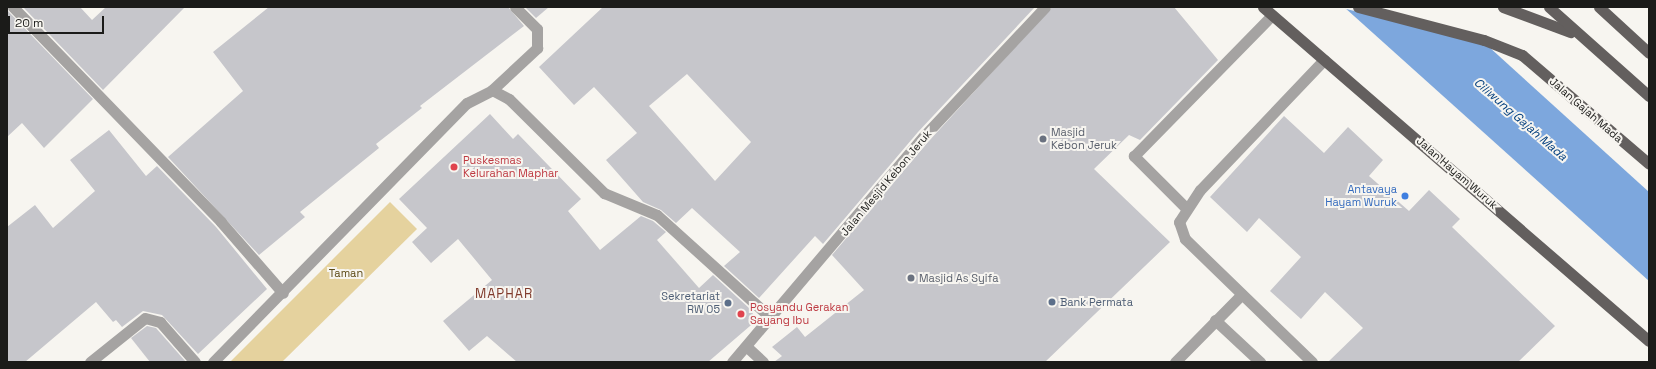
<!DOCTYPE html>
<style>
body{margin:0}
#map{position:relative;width:1656px;height:369px;overflow:hidden;background:#f7f5f0;font-family:"Space Grotesk",sans-serif}
div>[style]{position:absolute}
.green>*{inset:0;background:#e5d29e}
.water>*{inset:0;background:#7da7dd}
.pier>*{inset:0;background:#f7f5f0}
.building>*{inset:0;background:#c6c6cb}
.service>*{height:11px;margin:-5.5px;padding:0 5.5px;transform-origin:5.5px;border-radius:5.5px;background:#a5a3a2}
.minor>*{height:11px;margin:-5.5px;padding:0 5.5px;transform-origin:5.5px;border-radius:5.5px;background:#a5a3a2}
.primary>*{height:11px;margin:-5.5px;padding:0 5.5px;transform-origin:5.5px;border-radius:5.5px;background:#635f5e}
.dots>*{width:11px;height:11px;translate:-50% -50%;box-sizing:border-box;border:2px solid #f7f5f0;border-radius:50%}
span{translate:-50% -50%;white-space:nowrap;text-align:center;line-height:1.15;-webkit-text-stroke:4px #f7f5f0;paint-order:stroke}
.street-label{font-size:11px;color:#1b1b19}
.worship-label{font-size:11px;color:#5b616d}
.left{translate:0 -50%;text-align:left}
.health-label{font-size:11px;color:#be3a42}
.shop-label{font-size:11px;color:#366cbe}
.right{translate:-100% -50%;text-align:right}
.park-label{font-size:11px;color:#5b4915}
.service-label{font-size:11px;color:#4e5e75}
.water-label{font-size:12px;color:#013e7e;font-style:italic}
.quarter-label{font-size:13px;color:#7f392a;letter-spacing:1px}
.frame{position:absolute;inset:0;border:8px solid #1b1b19;pointer-events:none}
.scale{position:absolute;left:8px;top:16px;width:96px;height:18px;box-sizing:border-box;border:2px solid #1b1b19;border-top:0;padding-left:5px;font-size:12px;line-height:14px;white-space:nowrap;color:#1b1b19;-webkit-text-stroke:3px #f7f5f0;paint-order:stroke}
</style>
<div id="map">
<div class="green">
<div style="clip-path:polygon(390px 202px,417px 229px,282px 362px,230px 362px)"></div>
</div>
<div class="water">
<div style="clip-path:polygon(1344px 7px,1445px 7px,1649px 192px,1649px 281px)"></div>
</div>
<div class="pier">
<div style="clip-path:polygon(1342px 7px,1448px 7px,1486px 43px,1342px 8px)"></div>
</div>
<div class="building">
<div style="clip-path:polygon(23px 7px,80px 7px,92px 20px,106px 7px,185px 7px,103px 90px)"></div>
<div style="clip-path:polygon(269px 7px,508px 7px,524px 26px,420px 106px,422px 108px,376px 144px,379px 148px,300px 212px,305px 217px,259px 255px,168px 157px,243px 91px,213px 52px)"></div>
<div style="clip-path:polygon(525px 7px,549px 7px,536px 18px)"></div>
<div style="clip-path:polygon(evenodd,603px 7px,1035px 7px,918px 132px,823px 244px,815px 236px,759px 298px,724px 266px,740px 252px,692px 208px,676px 223px,661px 210px,643px 202px,606px 160px,637px 133px,594px 87px,574px 105px,539px 67px,603px 7px,687px 74px,751px 142px,715px 181px,649px 106px,687px 74px)"></div>
<div style="clip-path:polygon(1052px 7px,1174px 7px,1218px 60px,1140px 140px,1129px 135px,1094px 169px,1170px 242px,1045px 362px,774px 362px,782px 356px,772px 347px,797px 327px,805px 337px,864px 290px,832px 255px,928px 142px)"></div>
<div style="clip-path:polygon(7px 10px,93px 99px,44px 148px,22px 123px,7px 137px)"></div>
<div style="clip-path:polygon(490px 114px,513px 139px,518px 134px,581px 199px,568px 211px,600px 250px,641px 216px,653px 221px,666px 232px,657px 240px,699px 288px,713px 275px,749px 308px,757px 320px,708px 362px,517px 362px,487px 336px,469px 351px,443px 321px,492px 280px,458px 239px,431px 263px,412px 242px,427px 228px,399px 199px)"></div>
<div style="clip-path:polygon(1284px 116px,1324px 153px,1348px 127px,1383px 160px,1369px 176px,1409px 211px,1429px 190px,1460px 219px,1452px 227px,1555px 326px,1518px 362px,1328px 362px,1363px 328px,1325px 292px,1301px 319px,1270px 291px,1301px 257px,1259px 218px,1247px 232px,1210px 197px)"></div>
<div style="clip-path:polygon(109px 130px,146px 176px,157px 166px,216px 227px,267px 289px,198px 354px,162px 315px,143px 311px,122px 327px,116px 320px,113px 322px,96px 302px,25px 362px,7px 362px,7px 227px,35px 205px,53px 228px,95px 191px,70px 160px)"></div>
<div style="clip-path:polygon(147px 326px,156px 328px,186px 362px,150px 362px,131px 338px)"></div>
</div>
<div class="service">
<div style="left:1186px;top:208px;width:74px;rotate:-135deg"></div>
<div style="left:1134px;top:156px;width:197px;rotate:-45.6deg"></div>
<div style="left:1215px;top:320px;width:62px;rotate:43deg"></div>
<div style="left:1175px;top:362px;width:95px;rotate:-45.4deg"></div>
<div style="left:1312px;top:362px;width:177px;rotate:-135.9deg"></div>
<div style="left:1185px;top:239px;width:18px;rotate:-109deg"></div>
<div style="left:1179px;top:222px;width:38px;rotate:-57deg"></div>
<div style="left:1200px;top:190px;width:180px;rotate:-46.4deg"></div>
</div>
<div class="minor">
<div style="left:13px;top:7px;width:299px;rotate:45.9deg"></div>
<div style="left:221px;top:222px;width:94px;rotate:48.9deg"></div>
<div style="left:492px;top:90px;width:19px;rotate:28deg"></div>
<div style="left:509px;top:99px;width:134px;rotate:44.7deg"></div>
<div style="left:604px;top:193px;width:57px;rotate:22.5deg"></div>
<div style="left:657px;top:215px;width:155px;rotate:42.1deg"></div>
<div style="left:747px;top:347px;width:22px;rotate:43deg"></div>
<div style="left:90px;top:362px;width:70px;rotate:-38.7deg"></div>
<div style="left:145px;top:318px;width:16px;rotate:15deg"></div>
<div style="left:160px;top:322px;width:53px;rotate:48.8deg"></div>
<div style="left:213px;top:362px;width:363px;rotate:-45.6deg"></div>
<div style="left:467px;top:103px;width:28px;rotate:-27deg"></div>
<div style="left:492px;top:90px;width:62px;rotate:-43deg"></div>
<div style="left:537px;top:48px;width:19px;rotate:-90deg"></div>
<div style="left:537px;top:29px;width:31px;rotate:-135deg"></div>
<div style="left:732px;top:362px;width:295px;rotate:-49.7deg"></div>
<div style="left:923px;top:137px;width:178px;rotate:-46.8deg"></div>
</div>
<div class="primary">
<div style="left:1263px;top:7px;width:510px;rotate:40.87deg"></div>
<div style="left:1358px;top:7px;width:130px;rotate:14.7deg"></div>
<div style="left:1484px;top:40px;width:41px;rotate:21.5deg"></div>
<div style="left:1522px;top:55px;width:167px;rotate:40.6deg"></div>
<div style="left:1503px;top:7px;width:72px;rotate:20.5deg"></div>
<div style="left:1549px;top:7px;width:134px;rotate:41.7deg"></div>
<div style="left:1599px;top:7px;width:68px;rotate:42.6deg"></div>
</div>
<div class="dots">
<div style="left:1043px;top:139px;background:#6b7280"></div>
<div style="left:454px;top:167px;background:#e0444e"></div>
<div style="left:1405px;top:196px;background:#3f7fe0"></div>
<div style="left:911px;top:278px;background:#6b7280"></div>
<div style="left:1052px;top:302px;background:#5c6f8a"></div>
<div style="left:728px;top:303px;background:#5c6f8a"></div>
<div style="left:741px;top:314px;background:#e0444e"></div>
</div>
<div class="street-label">
<span style="left:1586px;top:110px;rotate:41deg">Jalan Gajah Mada</span>
<span style="left:1457px;top:173px;rotate:41deg">Jalan Hayam Wuruk</span>
<span style="left:886px;top:183px;rotate:-50deg">Jalan Mesjid Kebon Jeruk</span>
</div>
<div class="worship-label">
<span class="left" style="left:1051px;top:139px">Masjid<br>Kebon Jeruk</span>
<span class="left" style="left:919px;top:278px">Masjid As Syifa</span>
</div>
<div class="health-label">
<span class="left" style="left:463px;top:167px">Puskesmas<br>Kelurahan Maphar</span>
<span class="left" style="left:750px;top:314px">Posyandu Gerakan<br>Sayang Ibu</span>
</div>
<div class="shop-label">
<span class="right" style="left:1397px;top:196px">Antavaya<br>Hayam Wuruk</span>
</div>
<div class="park-label">
<span style="left:346px;top:273px">Taman</span>
</div>
<div class="service-label">
<span class="right" style="left:720px;top:303px">Sekretariat<br>RW 05</span>
<span class="left" style="left:1060px;top:302px">Bank Permata</span>
</div>
<div class="water-label">
<span style="left:1520px;top:120px;rotate:41deg">Ciliwung Gajah Mada</span>
</div>
<div class="quarter-label">
<span style="left:504px;top:294px">MAPHAR</span>
</div>
<div class="frame"></div>
<div class="scale">20 m</div>
</div>
